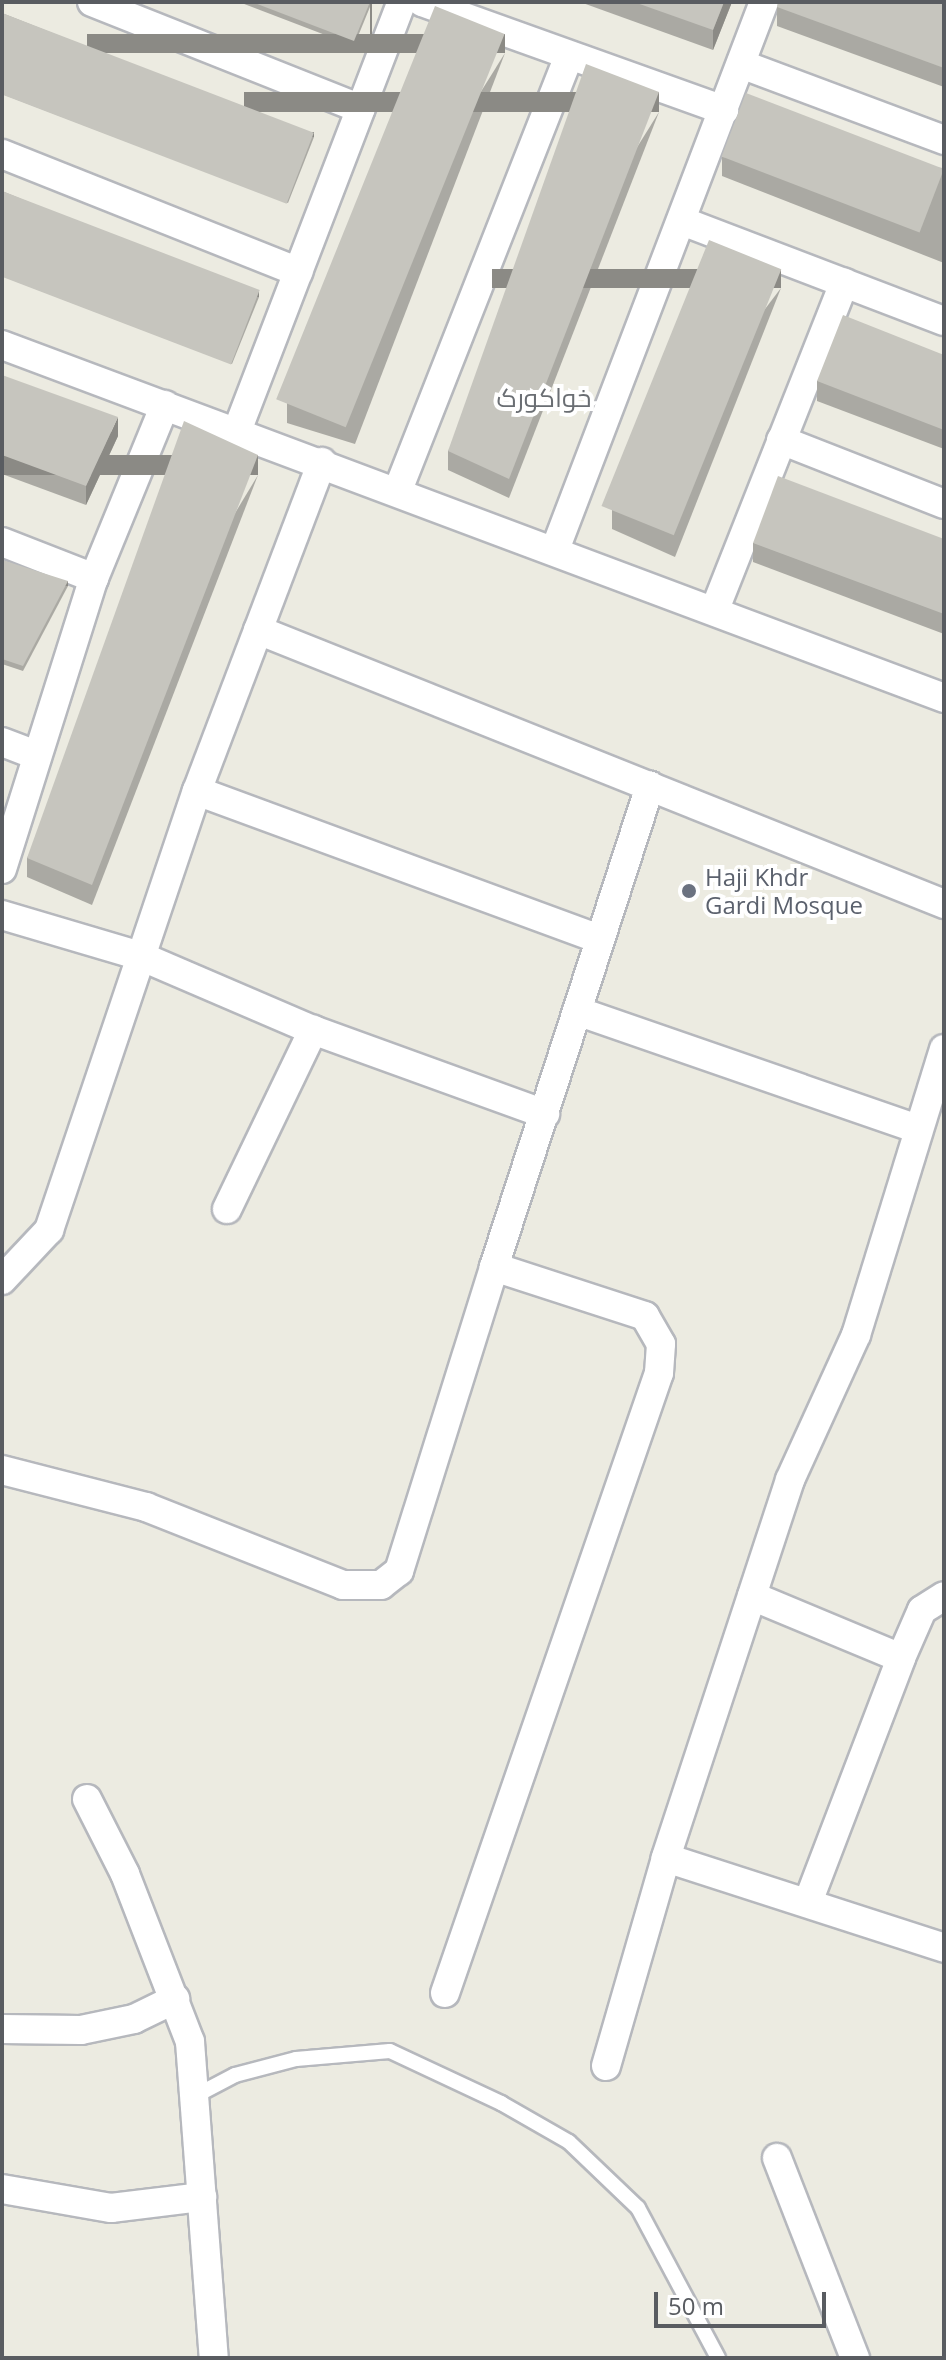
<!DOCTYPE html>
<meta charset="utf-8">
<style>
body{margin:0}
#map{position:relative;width:946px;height:2360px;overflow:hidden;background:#ecebe1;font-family:"Open Sans",Cairo,sans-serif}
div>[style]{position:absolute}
.roads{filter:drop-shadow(2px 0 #b6b8bd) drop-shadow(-2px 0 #b6b8bd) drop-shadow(0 2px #b6b8bd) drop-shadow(0 -2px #b6b8bd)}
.service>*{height:14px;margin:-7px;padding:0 7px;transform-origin:7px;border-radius:7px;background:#fff}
.minor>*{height:28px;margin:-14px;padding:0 14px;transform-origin:14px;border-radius:14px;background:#fff}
.wall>*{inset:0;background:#aaa9a3}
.shaded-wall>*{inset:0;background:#8b8a85;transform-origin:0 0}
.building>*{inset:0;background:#c6c5be;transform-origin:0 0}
.dots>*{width:22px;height:22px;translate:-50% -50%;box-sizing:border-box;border:4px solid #fff;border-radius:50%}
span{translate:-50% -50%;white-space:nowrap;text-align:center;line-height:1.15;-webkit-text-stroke:8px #fff;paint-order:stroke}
.worship-label{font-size:24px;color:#5b616d}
.left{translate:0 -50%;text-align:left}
.neighbourhood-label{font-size:26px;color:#6a6e73}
.frame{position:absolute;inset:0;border:4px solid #595c61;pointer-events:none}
.scale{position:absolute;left:654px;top:2292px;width:172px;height:36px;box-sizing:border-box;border:4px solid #595c61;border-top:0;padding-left:10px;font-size:24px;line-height:28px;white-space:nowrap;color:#595c61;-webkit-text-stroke:6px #fff;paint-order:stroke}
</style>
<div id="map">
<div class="roads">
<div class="service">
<div style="left:197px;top:2095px;width:43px;rotate:-27.8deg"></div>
<div style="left:235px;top:2075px;width:63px;rotate:-14.7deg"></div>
<div style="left:296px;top:2059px;width:94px;rotate:-4.9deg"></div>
<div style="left:390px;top:2051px;width:123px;rotate:25.1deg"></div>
<div style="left:501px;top:2103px;width:78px;rotate:29.8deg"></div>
<div style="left:569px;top:2142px;width:95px;rotate:43.7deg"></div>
<div style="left:638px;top:2208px;width:170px;rotate:61.9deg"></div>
</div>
<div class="minor">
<div style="left:92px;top:2px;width:289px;rotate:21.7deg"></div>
<div style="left:422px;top:2px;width:321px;rotate:19.7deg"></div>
<div style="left:741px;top:64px;width:217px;rotate:20.5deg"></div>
<div style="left:2px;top:154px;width:319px;rotate:21.7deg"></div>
<div style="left:682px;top:221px;width:280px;rotate:20.9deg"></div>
<div style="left:2px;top:345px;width:1006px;rotate:20.54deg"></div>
<div style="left:237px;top:431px;width:460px;rotate:-69deg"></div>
<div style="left:781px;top:440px;width:175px;rotate:21.4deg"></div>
<div style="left:398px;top:490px;width:467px;rotate:-68.5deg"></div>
<div style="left:2px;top:542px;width:99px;rotate:21.4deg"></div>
<div style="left:556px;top:547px;width:583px;rotate:-69.11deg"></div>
<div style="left:715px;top:609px;width:351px;rotate:-68.4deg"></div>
<div style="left:258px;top:630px;width:739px;rotate:21.77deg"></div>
<div style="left:2px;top:742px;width:36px;rotate:21deg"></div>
<div style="left:197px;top:791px;width:429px;rotate:20.2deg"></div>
<div style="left:2px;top:869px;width:305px;rotate:-72.5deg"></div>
<div style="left:94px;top:578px;width:187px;rotate:-67.7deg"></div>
<div style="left:2px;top:915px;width:144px;rotate:16.5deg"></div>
<div style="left:140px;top:956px;width:188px;rotate:23.2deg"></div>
<div style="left:313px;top:1030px;width:247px;rotate:19.9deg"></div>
<div style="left:577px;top:1011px;width:361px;rotate:19.1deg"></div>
<div style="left:944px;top:1049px;width:299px;rotate:107.1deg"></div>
<div style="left:856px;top:1335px;width:159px;rotate:114.5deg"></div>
<div style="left:790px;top:1480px;width:398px;rotate:108.2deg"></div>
<div style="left:666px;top:1858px;width:292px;rotate:17.9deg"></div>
<div style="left:227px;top:1209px;width:199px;rotate:-64.3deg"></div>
<div style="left:2px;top:1280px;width:69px;rotate:-46.8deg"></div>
<div style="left:49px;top:1230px;width:463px;rotate:-71.4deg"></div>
<div style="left:197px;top:791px;width:352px;rotate:-69.2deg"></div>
<div style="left:2px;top:1470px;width:149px;rotate:14.4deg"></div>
<div style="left:146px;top:1507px;width:212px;rotate:21.6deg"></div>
<div style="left:343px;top:1585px;width:38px"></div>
<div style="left:381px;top:1585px;width:23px;rotate:-38deg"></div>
<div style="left:399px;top:1571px;width:318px;rotate:-72.6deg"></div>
<div style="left:752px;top:1596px;width:161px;rotate:22.6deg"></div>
<div style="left:87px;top:1799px;width:84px;rotate:63.1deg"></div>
<div style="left:125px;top:1874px;width:180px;rotate:68.8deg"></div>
<div style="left:190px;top:2042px;width:317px;rotate:85.7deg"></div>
<div style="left:808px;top:1902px;width:261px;rotate:-69.1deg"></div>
<div style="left:901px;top:1658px;width:52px;rotate:-66.4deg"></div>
<div style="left:922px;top:1610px;width:26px;rotate:-32deg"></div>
<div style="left:445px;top:1993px;width:656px;rotate:-70.96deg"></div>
<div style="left:659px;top:1373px;width:29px;rotate:-86deg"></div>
<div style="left:661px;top:1344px;width:32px;rotate:-120deg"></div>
<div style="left:645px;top:1316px;width:159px;rotate:-162deg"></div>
<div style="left:494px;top:1267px;width:506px;rotate:-72.03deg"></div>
<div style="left:2px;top:2029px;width:79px;rotate:0.7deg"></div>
<div style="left:81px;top:2030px;width:54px;rotate:-11.7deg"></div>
<div style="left:134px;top:2019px;width:46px;rotate:-26deg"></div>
<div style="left:606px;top:2066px;width:216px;rotate:-73.9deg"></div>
<div style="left:777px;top:2158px;width:215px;rotate:68.7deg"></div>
<div style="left:2px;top:2189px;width:111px;rotate:9.9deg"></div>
<div style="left:111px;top:2208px;width:92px;rotate:-6.9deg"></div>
</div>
</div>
<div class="wall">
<div style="clip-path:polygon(239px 2px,372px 2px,354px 46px)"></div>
<div style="clip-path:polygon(580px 2px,732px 2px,713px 50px)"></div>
<div style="clip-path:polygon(944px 2px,944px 87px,777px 26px,777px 7px)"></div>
<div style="clip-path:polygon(2px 13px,314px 137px,288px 203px,2px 94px)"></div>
<div style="clip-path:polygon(505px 53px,355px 444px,287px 423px,287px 403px)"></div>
<div style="clip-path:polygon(659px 112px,509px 498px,448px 470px,448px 451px)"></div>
<div style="clip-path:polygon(722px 157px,944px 168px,944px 263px,722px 176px)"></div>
<div style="clip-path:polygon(2px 191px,259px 297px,232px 364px,2px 276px)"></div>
<div style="clip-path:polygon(781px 288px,675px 557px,612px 529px,612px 510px)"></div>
<div style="clip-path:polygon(944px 355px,944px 449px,817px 401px,817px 381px)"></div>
<div style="clip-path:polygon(2px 375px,118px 436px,86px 505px,2px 474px)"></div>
<div style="clip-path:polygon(258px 475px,92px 905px,27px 877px,27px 858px)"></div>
<div style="clip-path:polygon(944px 539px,944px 634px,753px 562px,753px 543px)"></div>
<div style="clip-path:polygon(2px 560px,68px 586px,23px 671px,2px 664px)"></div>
</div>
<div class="shaded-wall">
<div style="left:370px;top:2px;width:2px;height:42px"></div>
<div style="clip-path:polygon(724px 2px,732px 2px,713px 50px,713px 30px)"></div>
<div style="left:505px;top:34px;width:19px;height:418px;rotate:90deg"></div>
<div style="left:659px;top:92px;width:20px;height:415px;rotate:90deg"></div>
<div style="left:314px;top:132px;width:5px;height:71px;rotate:90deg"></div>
<div style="left:781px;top:269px;width:19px;height:289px;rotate:90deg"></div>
<div style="left:259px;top:292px;width:5px;height:72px;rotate:90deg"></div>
<div style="clip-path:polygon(118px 417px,118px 436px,86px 505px,86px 486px)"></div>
<div style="left:258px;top:455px;width:20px;height:461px;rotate:90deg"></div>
<div style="left:68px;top:581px;width:5px;height:96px;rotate:90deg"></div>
</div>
<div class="building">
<div style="clip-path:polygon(252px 2px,370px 2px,354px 41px)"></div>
<div style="clip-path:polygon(634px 2px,724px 2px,713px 30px)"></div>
<div style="clip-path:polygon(778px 2px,944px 2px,944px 68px,777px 7px)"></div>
<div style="left:435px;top:6px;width:75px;height:424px;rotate:22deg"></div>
<div style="left:2px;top:13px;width:334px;height:76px;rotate:21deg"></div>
<div style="clip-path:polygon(586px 64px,659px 92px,509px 479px,448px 451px)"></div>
<div style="left:746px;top:93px;width:212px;height:68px;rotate:21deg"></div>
<div style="left:2px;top:191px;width:276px;height:80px;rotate:21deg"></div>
<div style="left:709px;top:240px;width:78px;height:287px;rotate:22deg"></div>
<div style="clip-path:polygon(843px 315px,944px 355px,944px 430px,817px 381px)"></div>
<div style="clip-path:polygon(2px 375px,118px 417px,86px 486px,2px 455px)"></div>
<div style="clip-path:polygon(184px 421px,258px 455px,92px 885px,27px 858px)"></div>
<div style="clip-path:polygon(778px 476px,944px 539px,944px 614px,753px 543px)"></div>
<div style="clip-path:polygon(2px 560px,68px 581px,23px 666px,2px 659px)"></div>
</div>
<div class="dots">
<div style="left:689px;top:891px;background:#6b7280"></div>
</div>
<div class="worship-label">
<span class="left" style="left:705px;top:891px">Haji Khdr<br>Gardi Mosque</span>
</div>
<div class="neighbourhood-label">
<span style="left:544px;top:398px">خواکورک</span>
</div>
<div class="frame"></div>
<div class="scale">50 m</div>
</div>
